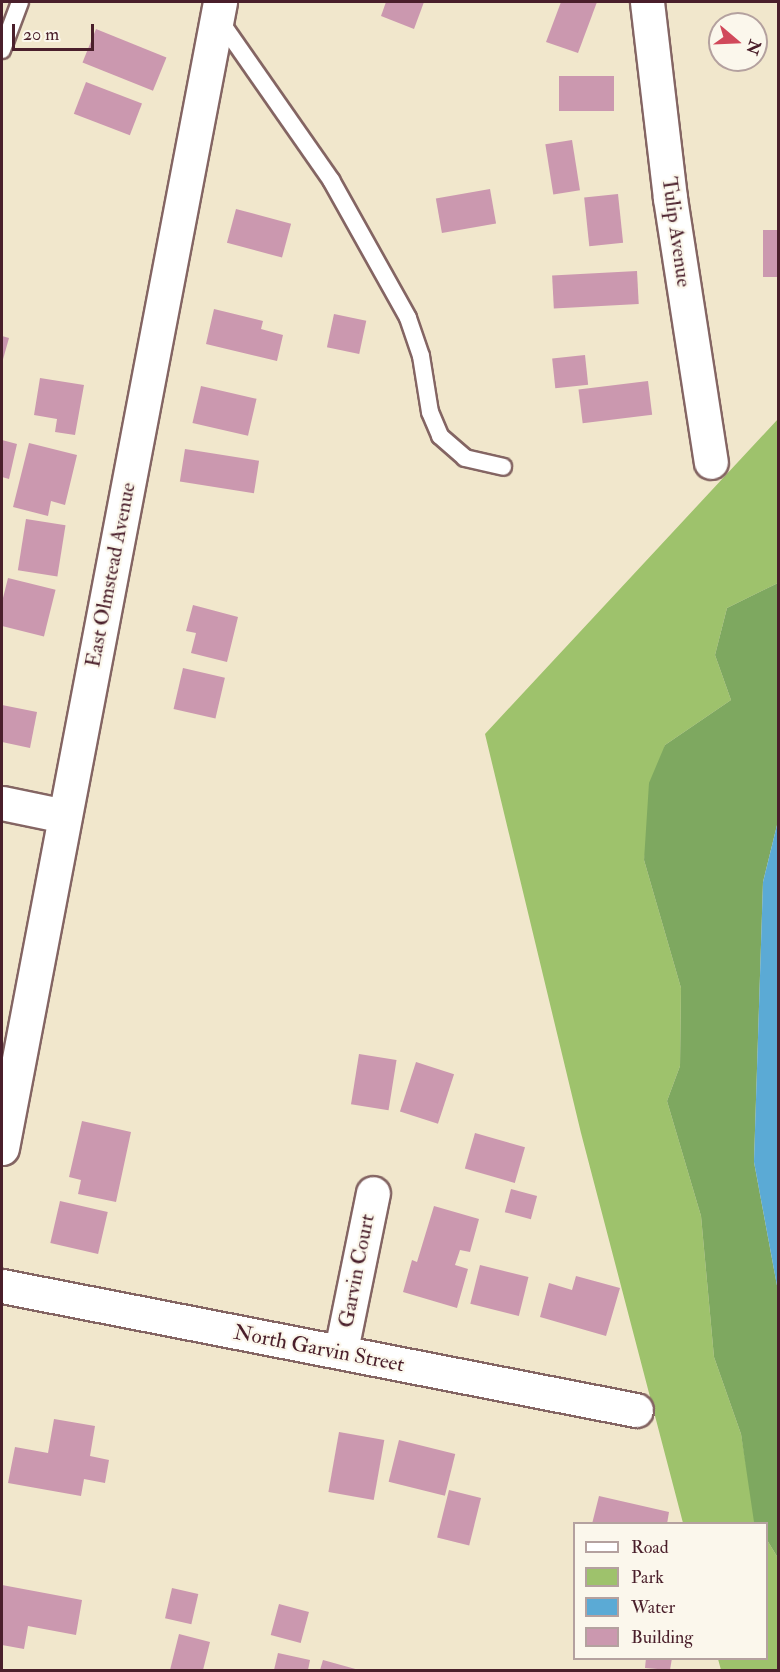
<!DOCTYPE html>
<style>
body{margin:0}
#map{position:relative;width:780px;height:1672px;overflow:hidden;background:#f1e7cc;font-family:"IM FELL Double Pica",serif}
div>[style]{position:absolute}
.green>*{inset:0;background:#9ec26c}
.forest>*{inset:0;background:#7ea860}
.water>*{inset:0;background:#5baad5}
.building>*{inset:0;background:#cb98af;transform-origin:0 0}
.roads{filter:drop-shadow(2px 0 #846563) drop-shadow(-2px 0 #846563) drop-shadow(0 2px #846563) drop-shadow(0 -2px #846563)}
.service>*{height:16px;margin:-8px;padding:0 8px;transform-origin:8px;border-radius:8px;background:#fff}
.minor>*{height:33px;margin:-16.5px;padding:0 16.5px;transform-origin:16.5px;border-radius:16.5px;background:#fff}
.tertiary>*{height:33px;margin:-16.5px;padding:0 16.5px;transform-origin:16.5px;border-radius:16.5px;background:#fff}
span{translate:-50% -50%;white-space:nowrap;text-align:center;line-height:1.15;-webkit-text-stroke:4.5px #fbf7ec;paint-order:stroke}
.street-label{font-size:21px;color:#4a1f2b}
.frame{position:absolute;inset:0;border:3px solid #4a1f2b;pointer-events:none}
.legend{position:absolute;left:573px;top:1522px;width:195px;height:138px;box-sizing:border-box;background:#fbf7ec;border:2px solid #b4a19f;margin:0;padding:8px 10px;list-style:none;font-size:18px;color:#4a1f2b}
.legend li{display:flex;align-items:center;gap:12px;height:30px}
.legend b{width:30px;border:2px solid #b4a19f}
.north{position:absolute;left:708px;top:12px;width:60px;height:60px;box-sizing:border-box;background:#fbf7ec;border:2px solid #b4a19f;border-radius:50%;rotate:109deg;font-size:16px;font-weight:700;line-height:24px;text-align:center;color:#4a1f2b}
.north::after{content:'';display:block;margin:auto;width:21px;height:27px;background:#d1495b;clip-path:polygon(50% 0,100% 100%,50% 72%,0 100%)}
.scale{position:absolute;left:12px;top:24px;width:82px;height:27px;box-sizing:border-box;border:3px solid #4a1f2b;border-top:0;padding-left:8px;font-size:18px;line-height:21px;white-space:nowrap;color:#4a1f2b;-webkit-text-stroke:4px #fbf7ec;paint-order:stroke}
</style>
<div id="map">
<div class="green">
<div style="clip-path:polygon(778px 419px,778px 583px,727px 608px,715px 655px,731px 700px,665px 745px,644px 860px,681px 988px,680px 1066px,667px 1101px,701px 1216px,714px 1357px,741px 1434px,756px 1523px,683px 1523px,581px 1133px,485px 734px)"></div>
<div style="clip-path:polygon(767px 1540px,778px 1558px,778px 1670px,721px 1670px,718px 1659px,766px 1658px)"></div>
</div>
<div class="forest">
<div style="clip-path:polygon(778px 583px,778px 821px,763px 882px,754px 1162px,778px 1291px,778px 1558px,767px 1540px,766px 1524px,754px 1522px,741px 1434px,714px 1357px,701px 1216px,667px 1101px,680px 1066px,681px 988px,644px 860px,649px 783px,665px 745px,731px 700px,715px 655px,727px 608px)"></div>
</div>
<div class="water">
<div style="clip-path:polygon(778px 821px,778px 1291px,754px 1162px,763px 882px)"></div>
</div>
<div class="building">
<div style="clip-path:polygon(386px 2px,424px 2px,414px 29px,381px 16px)"></div>
<div style="clip-path:polygon(561px 2px,597px 2px,578px 53px,546px 42px)"></div>
<div style="left:96px;top:29px;width:76px;height:36px;rotate:22deg"></div>
<div style="left:614px;top:76px;width:35px;height:55px;rotate:90deg"></div>
<div style="left:86px;top:82px;width:60px;height:34px;rotate:21deg"></div>
<div style="left:572px;top:140px;width:51px;height:27px;rotate:81deg"></div>
<div style="left:490px;top:189px;width:35px;height:55px;rotate:80deg"></div>
<div style="left:618px;top:194px;width:49px;height:34px;rotate:84deg"></div>
<div style="left:236px;top:209px;width:57px;height:35px;rotate:15deg"></div>
<div style="left:763px;top:230px;width:15px;height:47px"></div>
<div style="left:637px;top:271px;width:33px;height:85px;rotate:87deg"></div>
<div style="clip-path:polygon(214px 309px,263px 321px,261px 329px,283px 335px,277px 361px,206px 344px)"></div>
<div style="left:334px;top:314px;width:33px;height:34px;rotate:12deg"></div>
<div style="clip-path:polygon(2px 336px,9px 338px,2px 363px)"></div>
<div style="left:585px;top:355px;width:30px;height:33px;rotate:84deg"></div>
<div style="clip-path:polygon(40px 378px,84px 385px,75px 435px,55px 432px,57px 419px,34px 415px)"></div>
<div style="left:648px;top:381px;width:34px;height:70px;rotate:83deg"></div>
<div style="left:201px;top:386px;width:57px;height:38px;rotate:13deg"></div>
<div style="clip-path:polygon(2px 440px,17px 444px,9px 479px,2px 477px)"></div>
<div style="clip-path:polygon(29px 443px,77px 455px,65px 505px,51px 501px,48px 516px,13px 507px)"></div>
<div style="left:185px;top:449px;width:75px;height:33px;rotate:9deg"></div>
<div style="left:26px;top:519px;width:40px;height:52px;rotate:9deg"></div>
<div style="left:8px;top:578px;width:49px;height:48px;rotate:14deg"></div>
<div style="clip-path:polygon(193px 605px,238px 617px,227px 662px,191px 653px,196px 633px,186px 631px)"></div>
<div style="left:183px;top:668px;width:43px;height:42px;rotate:13deg"></div>
<div style="clip-path:polygon(2px 705px,37px 712px,30px 748px,2px 742px)"></div>
<div style="left:359px;top:1054px;width:38px;height:51px;rotate:9deg"></div>
<div style="left:416px;top:1062px;width:40px;height:52px;rotate:18deg"></div>
<div style="clip-path:polygon(82px 1121px,131px 1132px,116px 1202px,78px 1194px,81px 1180px,69px 1177px)"></div>
<div style="left:475px;top:1133px;width:52px;height:37px;rotate:16deg"></div>
<div style="left:511px;top:1189px;width:27px;height:24px;rotate:15deg"></div>
<div style="left:60px;top:1201px;width:49px;height:43px;rotate:13deg"></div>
<div style="clip-path:polygon(434px 1206px,479px 1219px,470px 1252px,460px 1250px,455px 1265px,468px 1269px,457px 1308px,403px 1292px,412px 1260px,417px 1262px)"></div>
<div style="left:480px;top:1265px;width:50px;height:40px;rotate:14deg"></div>
<div style="clip-path:polygon(576px 1276px,620px 1288px,606px 1336px,540px 1317px,549px 1283px,572px 1290px)"></div>
<div style="clip-path:polygon(54px 1419px,95px 1426px,90px 1456px,109px 1460px,105px 1483px,84px 1479px,81px 1496px,8px 1483px,15px 1447px,48px 1453px)"></div>
<div style="left:339px;top:1432px;width:46px;height:61px;rotate:10deg"></div>
<div style="left:399px;top:1440px;width:58px;height:43px;rotate:14deg"></div>
<div style="left:449px;top:1490px;width:33px;height:49px;rotate:14deg"></div>
<div style="clip-path:polygon(599px 1496px,669px 1512px,667px 1524px,592px 1524px)"></div>
<div style="clip-path:polygon(2px 1585px,82px 1600px,76px 1635px,28px 1626px,24px 1649px,2px 1645px)"></div>
<div style="left:172px;top:1588px;width:27px;height:31px;rotate:13deg"></div>
<div style="left:279px;top:1604px;width:31px;height:32px;rotate:15deg"></div>
<div style="clip-path:polygon(179px 1634px,210px 1642px,203px 1670px,170px 1670px)"></div>
<div style="clip-path:polygon(278px 1653px,310px 1660px,308px 1670px,274px 1670px)"></div>
<div style="clip-path:polygon(646px 1658px,672px 1658px,670px 1670px,645px 1668px)"></div>
<div style="clip-path:polygon(323px 1660px,359px 1670px,320px 1670px)"></div>
</div>
<div class="roads">
<div class="service">
<div style="left:218px;top:18px;width:198px;rotate:55.1deg"></div>
<div style="left:331px;top:180px;width:158px;rotate:60.8deg"></div>
<div style="left:408px;top:318px;width:40px;rotate:71.1deg"></div>
<div style="left:421px;top:356px;width:57px;rotate:80.9deg"></div>
<div style="left:430px;top:412px;width:26px;rotate:67deg"></div>
<div style="left:440px;top:436px;width:33px;rotate:41deg"></div>
<div style="left:465px;top:458px;width:39px;rotate:13deg"></div>
<div style="left:2px;top:50px;width:51px;rotate:-69.4deg"></div>
</div>
<div class="minor">
<div style="left:647px;top:2px;width:197px;rotate:83.3deg"></div>
<div style="left:670px;top:198px;width:267px;rotate:81.2deg"></div>
<div style="left:2px;top:803px;width:64px;rotate:11.7deg"></div>
<div style="left:2px;top:1286px;width:646px;rotate:11.07deg"></div>
<div style="left:341px;top:1350px;width:160px;rotate:-78.5deg"></div>
</div>
<div class="tertiary">
<div style="left:2px;top:1148px;width:1167px;rotate:-79.23deg"></div>
</div>
</div>
<div class="street-label">
<span style="left:676px;top:232px;rotate:82deg">Tulip Avenue</span>
<span style="left:111px;top:575px;rotate:-79deg">East Olmstead Avenue</span>
<span style="left:357px;top:1271px;rotate:-79deg">Garvin Court</span>
<span style="left:319px;top:1349px;rotate:11deg">North Garvin Street</span>
</div>
<div class="frame"></div>
<ul class="legend">
<li><b style="height:8px;background:#fff"></b>Road</li>
<li><b style="height:16px;background:#9ec26c"></b>Park</li>
<li><b style="height:16px;background:#5baad5"></b>Water</li>
<li><b style="height:16px;background:#cb98af"></b>Building</li>
</ul>
<div class="north">N</div>
<div class="scale">20 m</div>
</div>
